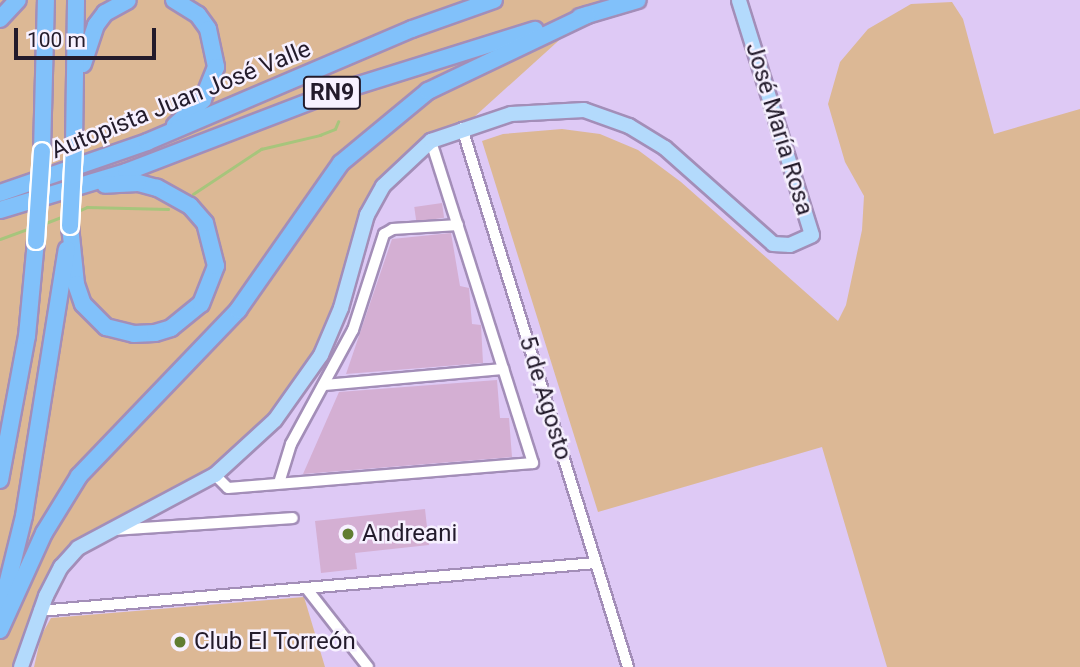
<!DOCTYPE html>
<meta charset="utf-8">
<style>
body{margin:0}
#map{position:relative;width:1080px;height:667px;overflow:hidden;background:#dec9f5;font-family:Roboto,sans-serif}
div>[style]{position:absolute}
.green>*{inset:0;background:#dcb895}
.stream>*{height:2.5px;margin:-1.25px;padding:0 1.25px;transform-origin:1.25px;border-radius:1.25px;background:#a7c57c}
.building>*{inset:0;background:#d4afd3;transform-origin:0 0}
.roads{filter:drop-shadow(2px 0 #a38eb8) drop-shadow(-2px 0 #a38eb8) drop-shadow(0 2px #a38eb8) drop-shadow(0 -2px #a38eb8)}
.minor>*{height:10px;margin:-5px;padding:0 5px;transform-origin:5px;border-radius:5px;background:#fff}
.major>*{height:14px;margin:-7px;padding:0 7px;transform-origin:7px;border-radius:7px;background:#b3dafc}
.highway>*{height:16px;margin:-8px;padding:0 8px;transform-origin:8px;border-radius:8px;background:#81c1fa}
.bridges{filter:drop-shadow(2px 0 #fff) drop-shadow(-2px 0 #fff) drop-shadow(0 2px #fff) drop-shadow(0 -2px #fff)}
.highway-bridge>*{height:16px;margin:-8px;padding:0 8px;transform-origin:8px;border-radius:8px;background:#81c1fa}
.dots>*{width:19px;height:19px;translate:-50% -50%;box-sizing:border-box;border:4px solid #f7f1ff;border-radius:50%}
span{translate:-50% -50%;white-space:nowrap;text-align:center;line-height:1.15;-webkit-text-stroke:5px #f7f1ff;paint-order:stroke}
.shield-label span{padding:2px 5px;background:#f7f1ff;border:2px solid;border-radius:5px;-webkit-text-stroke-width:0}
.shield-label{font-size:23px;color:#231b2b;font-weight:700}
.street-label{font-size:24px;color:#231b2b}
.poi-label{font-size:24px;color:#231b2b}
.left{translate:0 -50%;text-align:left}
.scale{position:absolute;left:14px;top:28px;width:142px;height:32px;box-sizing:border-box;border:4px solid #231b2b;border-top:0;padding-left:9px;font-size:21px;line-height:24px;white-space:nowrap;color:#231b2b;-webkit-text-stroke:5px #f7f1ff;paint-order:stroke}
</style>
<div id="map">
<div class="green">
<div style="clip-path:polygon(0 0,618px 0,587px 15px,462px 128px,383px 186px,321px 355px,248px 448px,61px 567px,21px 667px,0 667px)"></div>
<div style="clip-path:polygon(952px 2px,963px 19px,994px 134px,1080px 109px,1080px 667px,887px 667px,822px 447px,598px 512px,482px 141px,503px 134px,562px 129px,600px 134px,638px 150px,681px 182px,838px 321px,846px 305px,862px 230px,864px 196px,845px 162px,828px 104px,840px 62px,868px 29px,911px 4px)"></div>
<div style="clip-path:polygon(304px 597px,325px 667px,34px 667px,41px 636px,51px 618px)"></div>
</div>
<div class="stream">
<div style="left:193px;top:194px;width:82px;rotate:-33.5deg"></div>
<div style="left:261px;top:149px;width:61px;rotate:-13.3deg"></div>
<div style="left:320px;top:135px;width:16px;rotate:-22deg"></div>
<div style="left:335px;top:129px;width:8px;rotate:-67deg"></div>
<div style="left:76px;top:212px;width:12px;rotate:-24deg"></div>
<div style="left:87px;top:207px;width:81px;rotate:1.4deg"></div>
<div style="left:43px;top:224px;width:25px;rotate:-21deg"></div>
<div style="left:0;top:239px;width:32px;rotate:-20deg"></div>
</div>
<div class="building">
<div style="left:442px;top:203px;width:15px;height:28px;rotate:82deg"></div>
<div style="clip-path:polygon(451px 233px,460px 286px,469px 288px,472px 324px,481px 325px,483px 363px,346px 374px,392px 239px)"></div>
<div style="clip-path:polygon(497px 380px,500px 418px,509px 418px,512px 457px,303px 474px,339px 392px)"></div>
<div style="clip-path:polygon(425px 509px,429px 545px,355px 553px,357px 569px,321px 573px,315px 521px)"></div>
</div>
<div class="roads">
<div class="minor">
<div style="left:462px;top:128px;width:564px;rotate:72.88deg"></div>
<div style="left:324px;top:385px;width:180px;rotate:-5.1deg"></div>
<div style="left:215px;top:475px;width:18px;rotate:45deg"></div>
<div style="left:228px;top:488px;width:306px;rotate:-4.7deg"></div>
<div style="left:533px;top:463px;width:338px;rotate:-107.6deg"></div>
<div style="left:279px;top:483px;width:41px;rotate:-72.9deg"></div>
<div style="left:291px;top:444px;width:130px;rotate:-61.5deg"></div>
<div style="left:353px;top:330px;width:101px;rotate:-72.1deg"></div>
<div style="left:384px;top:234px;width:10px;rotate:-29deg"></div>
<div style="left:393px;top:229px;width:65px;rotate:-3.5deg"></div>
<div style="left:114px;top:530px;width:179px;rotate:-3.8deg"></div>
<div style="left:307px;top:589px;width:99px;rotate:52deg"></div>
<div style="left:39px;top:611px;width:558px;rotate:-4.93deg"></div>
</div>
<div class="major">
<div style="left:21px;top:667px;width:75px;rotate:-70.6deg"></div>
<div style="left:46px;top:596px;width:33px;rotate:-63deg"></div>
<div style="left:61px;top:567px;width:25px;rotate:-48deg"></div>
<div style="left:78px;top:548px;width:155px;rotate:-28.1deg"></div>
<div style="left:215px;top:475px;width:81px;rotate:-42.5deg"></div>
<div style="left:275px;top:420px;width:80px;rotate:-54.7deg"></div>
<div style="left:321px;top:355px;width:51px;rotate:-66.9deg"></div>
<div style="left:341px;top:308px;width:97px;rotate:-74.4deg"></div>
<div style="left:367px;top:215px;width:33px;rotate:-61deg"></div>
<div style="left:383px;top:186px;width:66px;rotate:-43.2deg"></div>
<div style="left:431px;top:141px;width:84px;rotate:-18.6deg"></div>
<div style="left:511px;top:114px;width:73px;rotate:-3.1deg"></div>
<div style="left:584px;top:110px;width:48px;rotate:19.6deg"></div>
<div style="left:629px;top:126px;width:42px;rotate:31.4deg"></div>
<div style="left:665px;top:148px;width:144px;rotate:41.6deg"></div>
<div style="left:773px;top:244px;width:17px;rotate:3deg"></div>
<div style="left:790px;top:245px;width:24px;rotate:-24deg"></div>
<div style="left:812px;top:235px;width:246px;rotate:-107.3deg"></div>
</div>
<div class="highway">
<div style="left:174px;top:0;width:28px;rotate:32deg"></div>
<div style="left:198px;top:15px;width:17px;rotate:54deg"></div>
<div style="left:208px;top:29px;width:39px;rotate:78deg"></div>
<div style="left:216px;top:67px;width:35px;rotate:112deg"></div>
<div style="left:203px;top:100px;width:38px;rotate:138deg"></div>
<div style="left:580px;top:17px;width:60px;rotate:-16.3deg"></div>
<div style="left:0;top:19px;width:26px;rotate:-47deg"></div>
<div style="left:83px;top:64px;width:41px;rotate:-71.6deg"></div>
<div style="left:96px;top:25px;width:15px;rotate:-53deg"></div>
<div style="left:105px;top:13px;width:26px;rotate:-29deg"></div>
<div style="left:74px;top:146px;width:146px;rotate:-89.2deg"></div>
<div style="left:42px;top:151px;width:151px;rotate:-88.5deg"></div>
<div style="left:0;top:193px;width:156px;rotate:-19.1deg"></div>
<div style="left:147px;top:142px;width:288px;rotate:-23.1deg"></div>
<div style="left:412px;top:29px;width:87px;rotate:-19.5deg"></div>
<div style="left:0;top:210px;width:132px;rotate:-16.8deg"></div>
<div style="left:126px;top:172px;width:215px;rotate:-21deg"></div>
<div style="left:327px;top:95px;width:218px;rotate:-17.4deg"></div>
<div style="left:70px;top:226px;width:58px;rotate:84.1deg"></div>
<div style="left:76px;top:284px;width:21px;rotate:71deg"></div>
<div style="left:83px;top:304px;width:33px;rotate:45deg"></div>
<div style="left:106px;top:327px;width:29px;rotate:14deg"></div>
<div style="left:134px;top:334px;width:21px;rotate:-3deg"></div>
<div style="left:155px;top:333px;width:17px;rotate:-17deg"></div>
<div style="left:171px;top:328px;width:38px;rotate:-39deg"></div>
<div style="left:201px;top:304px;width:41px;rotate:-68.5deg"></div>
<div style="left:216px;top:266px;width:44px;rotate:-104.3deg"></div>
<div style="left:205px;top:223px;width:23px;rotate:-131deg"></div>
<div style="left:190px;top:206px;width:38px;rotate:-151deg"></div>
<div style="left:157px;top:188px;width:20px;rotate:-165deg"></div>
<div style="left:138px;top:183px;width:33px;rotate:177deg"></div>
<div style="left:0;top:480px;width:147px;rotate:-79.4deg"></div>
<div style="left:27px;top:336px;width:95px;rotate:-84.6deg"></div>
<div style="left:1px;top:609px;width:96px;rotate:-76.1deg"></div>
<div style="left:24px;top:516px;width:270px;rotate:-80.9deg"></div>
<div style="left:0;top:630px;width:107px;rotate:-65.6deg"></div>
<div style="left:44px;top:533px;width:67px;rotate:-58.4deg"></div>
<div style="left:79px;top:476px;width:230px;rotate:-46.2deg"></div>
<div style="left:238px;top:310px;width:179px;rotate:-55deg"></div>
<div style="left:341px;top:163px;width:113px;rotate:-39.6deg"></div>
<div style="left:428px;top:91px;width:176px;rotate:-25.5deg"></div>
</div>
</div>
<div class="bridges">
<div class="highway-bridge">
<div style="left:70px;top:226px;width:80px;rotate:-87.1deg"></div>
<div style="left:36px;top:241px;width:90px;rotate:-86.2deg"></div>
</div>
</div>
<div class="dots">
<div style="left:348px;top:534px;background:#617d31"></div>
<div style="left:180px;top:642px;background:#617d31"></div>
</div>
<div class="shield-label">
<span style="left:332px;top:93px">RN9</span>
</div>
<div class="street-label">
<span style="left:181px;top:100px;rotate:-22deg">Autopista Juan José Valle</span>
<span style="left:779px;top:129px;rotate:73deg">José María Rosa</span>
<span style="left:545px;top:398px;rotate:73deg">5 de Agosto</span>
</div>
<div class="poi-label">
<span class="left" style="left:362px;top:534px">Andreani</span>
<span class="left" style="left:194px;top:642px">Club El Torreón</span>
</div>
<div class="scale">100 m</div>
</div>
